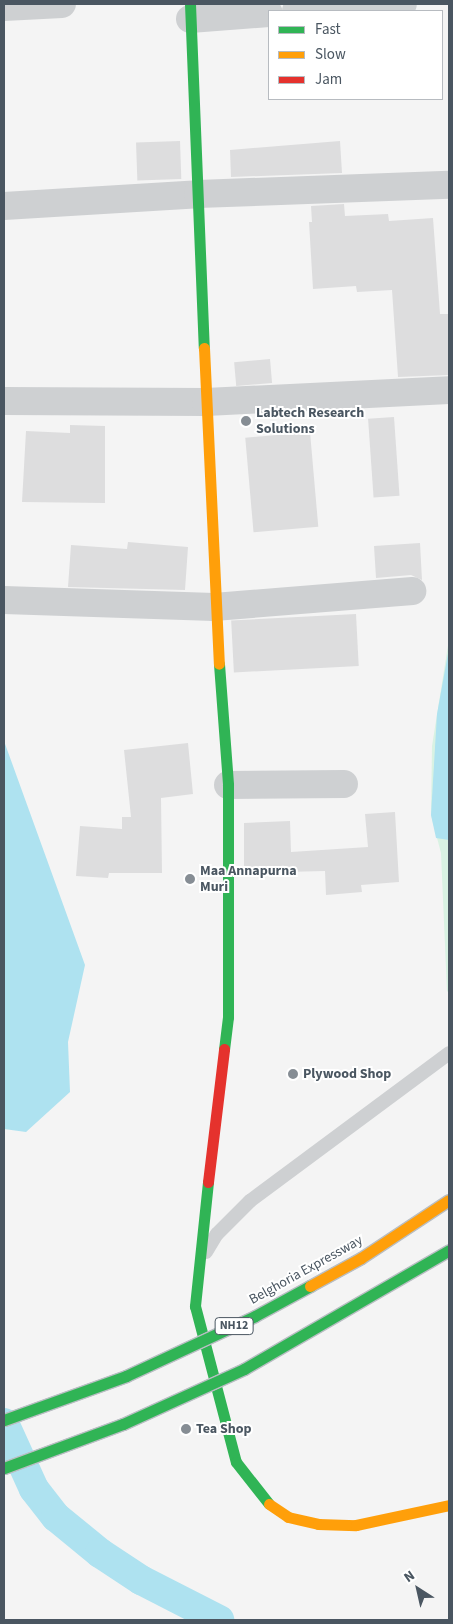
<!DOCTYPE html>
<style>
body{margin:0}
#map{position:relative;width:453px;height:1624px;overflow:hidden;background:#f4f4f4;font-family:"Source Sans 3",sans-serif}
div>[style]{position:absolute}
.green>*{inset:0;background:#d9f2e3}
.water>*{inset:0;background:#aee2f0}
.canal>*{height:30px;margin:-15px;padding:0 15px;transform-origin:15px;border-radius:15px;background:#aee2f0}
.building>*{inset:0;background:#ddddde;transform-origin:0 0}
.lane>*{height:14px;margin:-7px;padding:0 7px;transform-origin:7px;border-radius:7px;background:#ced0d2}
.street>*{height:28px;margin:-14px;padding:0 14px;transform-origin:14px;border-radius:14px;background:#ced0d2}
.fast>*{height:11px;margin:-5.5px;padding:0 5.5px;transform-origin:5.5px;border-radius:5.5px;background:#30b455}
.slow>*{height:11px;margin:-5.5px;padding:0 5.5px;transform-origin:5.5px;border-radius:5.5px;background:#ff9f0a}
.jam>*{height:11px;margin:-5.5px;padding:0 5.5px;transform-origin:5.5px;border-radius:5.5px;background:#e5322d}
.bridges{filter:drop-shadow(1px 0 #b9bec3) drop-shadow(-1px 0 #b9bec3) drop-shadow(0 1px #b9bec3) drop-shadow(0 -1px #b9bec3)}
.fast-bridge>*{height:11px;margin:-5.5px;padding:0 5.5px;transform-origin:5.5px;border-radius:5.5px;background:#30b455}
.slow-bridge>*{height:11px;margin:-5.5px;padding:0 5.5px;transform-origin:5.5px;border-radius:5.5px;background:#ff9f0a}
.dots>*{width:14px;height:14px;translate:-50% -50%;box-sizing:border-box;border:2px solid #fff;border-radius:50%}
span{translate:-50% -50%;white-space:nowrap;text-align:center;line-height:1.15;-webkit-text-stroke:4px #fff;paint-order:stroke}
.shield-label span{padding:1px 4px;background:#fff;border:1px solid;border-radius:4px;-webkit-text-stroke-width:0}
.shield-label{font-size:12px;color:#4a5661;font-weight:700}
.poi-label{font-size:14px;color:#4a5661;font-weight:700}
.left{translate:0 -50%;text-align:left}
.street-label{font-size:14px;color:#4a5661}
.frame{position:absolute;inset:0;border:5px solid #4a5661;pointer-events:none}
.legend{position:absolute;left:268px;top:10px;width:175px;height:90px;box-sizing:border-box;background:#fff;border:1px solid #b7bbc0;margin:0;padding:6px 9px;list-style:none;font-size:15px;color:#4a5661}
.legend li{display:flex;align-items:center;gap:10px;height:25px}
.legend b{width:25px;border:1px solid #b7bbc0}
.north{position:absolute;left:393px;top:1564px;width:50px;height:50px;-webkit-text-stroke:4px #fff;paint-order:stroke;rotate:325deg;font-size:14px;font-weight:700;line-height:20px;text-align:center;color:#4a5661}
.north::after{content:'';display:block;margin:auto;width:18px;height:22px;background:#4a5661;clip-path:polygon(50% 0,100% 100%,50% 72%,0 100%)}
</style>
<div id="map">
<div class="green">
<div style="clip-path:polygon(449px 639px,449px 990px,447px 992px,441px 853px,431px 815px,432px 746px)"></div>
</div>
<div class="water">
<div style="clip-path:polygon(449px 648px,449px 840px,436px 838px,431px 815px,437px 714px)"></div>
<div style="clip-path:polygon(4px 741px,85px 965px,68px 1042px,70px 1092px,26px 1132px,4px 1129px)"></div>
</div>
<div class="canal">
<div style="left:4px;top:1423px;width:72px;rotate:65.6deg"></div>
<div style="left:34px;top:1489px;width:36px;rotate:52deg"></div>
<div style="left:56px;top:1517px;width:57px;rotate:39.3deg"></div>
<div style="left:100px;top:1553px;width:49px;rotate:33.4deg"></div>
<div style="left:141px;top:1580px;width:88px;rotate:27.1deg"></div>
</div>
<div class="building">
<div style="left:180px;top:141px;width:38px;height:44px;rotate:88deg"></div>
<div style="clip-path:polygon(340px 141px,342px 173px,231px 177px,230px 150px)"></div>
<div style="clip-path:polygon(344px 204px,345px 216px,388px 214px,389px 221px,433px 218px,440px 314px,449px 314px,449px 375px,398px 377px,392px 290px,357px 292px,356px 286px,313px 289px,309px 222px,312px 222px,311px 206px)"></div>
<div style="left:270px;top:359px;width:24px;height:36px;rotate:85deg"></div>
<div style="left:394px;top:417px;width:79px;height:26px;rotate:86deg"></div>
<div style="clip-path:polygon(70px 425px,105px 426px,105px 503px,22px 502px,26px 431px,70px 433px)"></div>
<div style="left:310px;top:432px;width:95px;height:65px;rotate:85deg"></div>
<div style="clip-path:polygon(128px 542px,188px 547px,185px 590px,68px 587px,71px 545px,127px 549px)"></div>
<div style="clip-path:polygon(420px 543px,422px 580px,411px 575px,376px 578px,374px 546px)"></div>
<div style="left:356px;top:614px;width:52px;height:125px;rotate:87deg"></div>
<div style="clip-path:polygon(188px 743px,193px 794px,161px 798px,162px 873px,109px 873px,108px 878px,76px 876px,80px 826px,122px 829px,122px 817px,131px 817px,124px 750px)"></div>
<div style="clip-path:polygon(395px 812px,399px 882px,361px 885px,362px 892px,326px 895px,325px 871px,244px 873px,244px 823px,290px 821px,291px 852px,368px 847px,365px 814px)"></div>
</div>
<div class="lane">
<div style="left:206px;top:1252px;width:21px;rotate:-59deg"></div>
<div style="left:217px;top:1234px;width:47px;rotate:-45deg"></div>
<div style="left:250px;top:1201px;width:248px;rotate:-36.6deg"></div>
</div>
<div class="street">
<div style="left:4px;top:7px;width:58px;rotate:-3deg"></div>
<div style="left:296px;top:11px;width:107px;rotate:-3.7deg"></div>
<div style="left:190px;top:19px;width:79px;rotate:-4.3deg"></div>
<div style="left:4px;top:206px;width:194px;rotate:-3.5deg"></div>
<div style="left:198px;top:194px;width:251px;rotate:-2.1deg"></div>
<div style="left:4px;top:401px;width:202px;rotate:0.3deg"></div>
<div style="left:206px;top:402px;width:243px;rotate:-2.8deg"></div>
<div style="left:4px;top:600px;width:210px;rotate:1.9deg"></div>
<div style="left:214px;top:607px;width:199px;rotate:-4.6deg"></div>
<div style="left:228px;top:785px;width:116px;rotate:-0.5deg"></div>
</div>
<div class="fast">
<div style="left:190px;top:4px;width:344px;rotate:87.7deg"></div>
<div style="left:219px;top:664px;width:121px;rotate:85.7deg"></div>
<div style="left:228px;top:785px;width:232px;rotate:90deg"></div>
<div style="left:228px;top:1017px;width:32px;rotate:97deg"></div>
<div style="left:208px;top:1182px;width:125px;rotate:96deg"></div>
<div style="left:195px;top:1306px;width:161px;rotate:75.3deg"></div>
<div style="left:236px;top:1462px;width:53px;rotate:51.8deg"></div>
</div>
<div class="slow">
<div style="left:204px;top:348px;width:316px;rotate:87.3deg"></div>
<div style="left:269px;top:1504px;width:23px;rotate:34deg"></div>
<div style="left:288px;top:1517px;width:31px;rotate:13deg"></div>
<div style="left:318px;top:1524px;width:38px;rotate:2deg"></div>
<div style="left:356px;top:1525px;width:95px;rotate:-12.1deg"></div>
</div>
<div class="jam">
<div style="left:208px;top:1182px;width:134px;rotate:-83.1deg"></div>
</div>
<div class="bridges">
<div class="fast-bridge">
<div style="left:4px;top:1420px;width:130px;rotate:-19.8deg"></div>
<div style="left:126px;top:1376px;width:142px;rotate:-24.9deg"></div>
<div style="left:255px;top:1316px;width:63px;rotate:-28.6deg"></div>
<div style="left:4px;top:1468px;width:127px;rotate:-20.3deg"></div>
<div style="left:123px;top:1424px;width:133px;rotate:-24.4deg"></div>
<div style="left:244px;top:1369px;width:237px;rotate:-30.1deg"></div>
</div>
<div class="slow-bridge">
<div style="left:310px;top:1286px;width:58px;rotate:-28.8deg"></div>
<div style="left:361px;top:1258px;width:105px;rotate:-33.4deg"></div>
</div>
</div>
<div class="dots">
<div style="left:246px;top:421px;background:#868d94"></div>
<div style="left:190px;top:879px;background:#868d94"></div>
<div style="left:293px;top:1074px;background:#868d94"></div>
<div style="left:186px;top:1429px;background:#868d94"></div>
</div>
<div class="shield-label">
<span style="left:234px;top:1326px">NH12</span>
</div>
<div class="poi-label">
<span class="left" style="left:256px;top:421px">Labtech Research<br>Solutions</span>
<span class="left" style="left:200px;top:879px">Maa Annapurna<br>Muri</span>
<span class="left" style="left:303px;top:1074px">Plywood Shop</span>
<span class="left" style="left:196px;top:1429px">Tea Shop</span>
</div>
<div class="street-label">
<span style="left:306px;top:1270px;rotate:-29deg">Belghoria Expressway</span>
</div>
<div class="frame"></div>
<ul class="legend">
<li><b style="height:6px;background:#30b455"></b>Fast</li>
<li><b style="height:6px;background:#ff9f0a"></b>Slow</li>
<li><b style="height:6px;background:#e5322d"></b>Jam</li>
</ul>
<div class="north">N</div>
</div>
